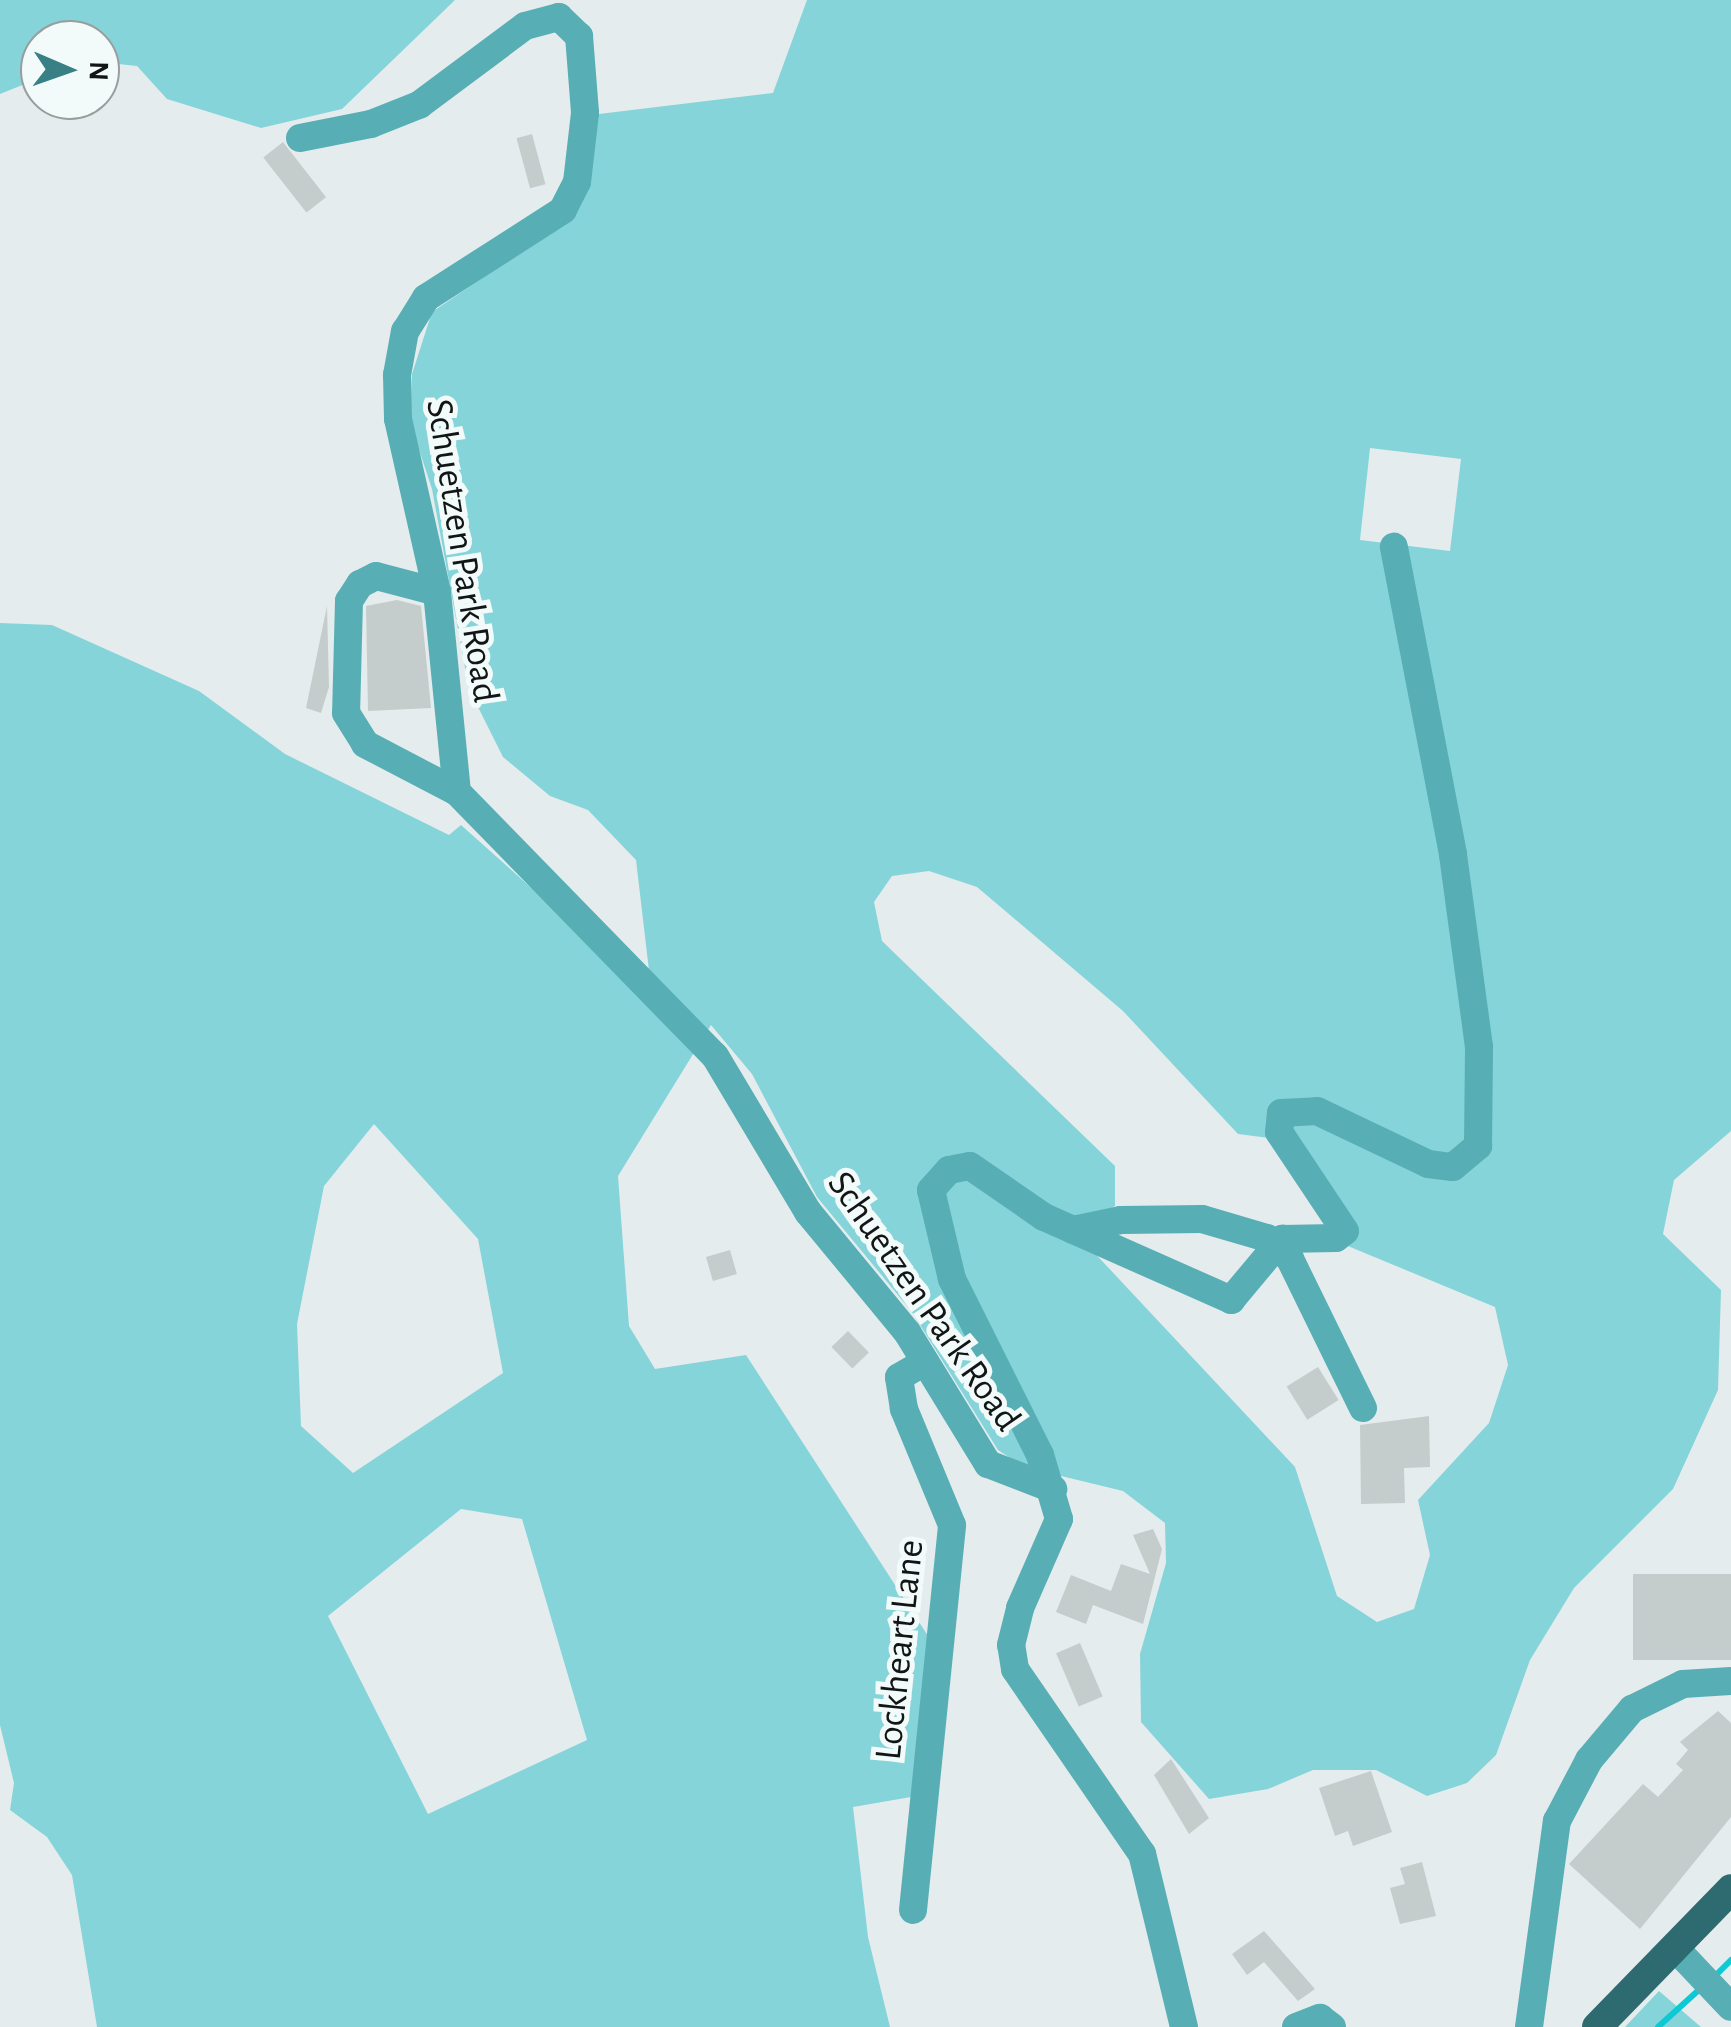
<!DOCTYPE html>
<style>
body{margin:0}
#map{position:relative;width:1731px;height:2027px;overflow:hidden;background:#e5eced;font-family:"Alegreya Sans",sans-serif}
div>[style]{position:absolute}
.green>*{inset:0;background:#85d4da}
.stream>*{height:6px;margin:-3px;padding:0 3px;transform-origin:3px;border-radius:3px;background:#0dc9d3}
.building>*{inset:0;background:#c4cccc;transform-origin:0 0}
.minor>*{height:28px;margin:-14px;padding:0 14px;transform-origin:14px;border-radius:14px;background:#57afb5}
.major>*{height:30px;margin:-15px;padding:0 15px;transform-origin:15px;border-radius:15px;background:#2d6b70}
span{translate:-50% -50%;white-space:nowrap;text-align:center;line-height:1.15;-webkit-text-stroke:10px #f2fafa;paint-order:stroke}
.street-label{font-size:38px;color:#121515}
.north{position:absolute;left:20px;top:20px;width:100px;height:100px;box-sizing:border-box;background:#f2fafa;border:2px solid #989e9e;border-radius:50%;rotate:92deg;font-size:28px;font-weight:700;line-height:40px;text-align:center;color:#121515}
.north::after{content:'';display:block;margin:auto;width:35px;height:45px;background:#388085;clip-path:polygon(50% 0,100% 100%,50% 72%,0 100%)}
</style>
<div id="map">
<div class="green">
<div style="clip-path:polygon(0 0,455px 0,342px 109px,261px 128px,167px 99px,137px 66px,100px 62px,100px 40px,40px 40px,40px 78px,0 94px)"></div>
<div style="clip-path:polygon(evenodd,807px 0,1731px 0,1731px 1131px,1674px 1180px,1663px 1234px,1721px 1290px,1718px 1390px,1673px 1489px,1574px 1588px,1530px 1660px,1496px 1755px,1467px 1783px,1427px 1796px,1376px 1770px,1313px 1770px,1268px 1789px,1209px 1799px,1141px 1722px,1140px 1654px,1166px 1563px,1165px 1523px,1123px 1491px,1024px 1467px,998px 1450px,912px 1312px,817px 1197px,752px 1074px,711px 1025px,618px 1176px,629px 1326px,655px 1369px,746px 1355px,932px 1642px,911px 1797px,853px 1807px,868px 1937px,890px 2027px,97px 2027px,72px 1875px,47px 1837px,10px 1810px,14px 1783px,0 1725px,0 623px,52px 625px,199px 691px,285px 754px,449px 835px,461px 825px,652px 996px,636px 860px,588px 810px,550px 796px,503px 757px,469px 689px,432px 489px,410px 422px,412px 374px,432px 312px,551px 232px,599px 114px,773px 93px,807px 0,1370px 448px,1461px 459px,1450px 551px,1360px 540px,1370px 448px,807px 0,929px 871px,977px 887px,1123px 1011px,1238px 1134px,1269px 1138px,1343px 1244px,1495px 1307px,1508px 1365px,1489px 1423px,1418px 1500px,1430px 1555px,1414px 1609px,1377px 1622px,1337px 1596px,1295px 1467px,1074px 1231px,1115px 1206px,1115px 1166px,882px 941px,874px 902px,892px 876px,929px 871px,807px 0,374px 1124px,478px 1239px,503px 1373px,353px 1473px,301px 1426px,297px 1324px,324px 1186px,374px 1124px,807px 0,461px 1509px,522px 1519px,587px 1740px,428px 1814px,328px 1616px,461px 1509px)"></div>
<div style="clip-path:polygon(1659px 1991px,1701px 2027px,1625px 2027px)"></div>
</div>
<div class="stream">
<div style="left:1714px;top:1977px;width:24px;rotate:-45deg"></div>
<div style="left:1658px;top:2027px;width:58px;rotate:-42.2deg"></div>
</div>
<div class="building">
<div style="left:532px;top:134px;width:52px;height:16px;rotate:75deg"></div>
<div style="left:283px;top:142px;width:70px;height:25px;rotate:52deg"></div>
<div style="clip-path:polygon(397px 600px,421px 606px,431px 708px,368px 711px,366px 606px)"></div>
<div style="clip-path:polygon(327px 606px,329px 687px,321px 713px,306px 708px)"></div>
<div style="left:730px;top:1250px;width:25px;height:25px;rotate:74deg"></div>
<div style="left:848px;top:1331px;width:30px;height:23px;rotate:46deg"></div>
<div style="left:1318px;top:1367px;width:39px;height:37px;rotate:58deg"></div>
<div style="clip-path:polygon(1429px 1416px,1430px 1467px,1404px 1468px,1405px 1503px,1361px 1504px,1360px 1425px)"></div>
<div style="clip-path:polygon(1153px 1529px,1162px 1549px,1143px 1624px,1093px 1605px,1086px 1624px,1056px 1612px,1071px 1575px,1111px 1591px,1121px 1564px,1150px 1574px,1133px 1535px)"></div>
<div style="left:1731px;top:1574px;width:86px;height:98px;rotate:90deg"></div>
<div style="left:1080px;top:1643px;width:58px;height:26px;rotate:67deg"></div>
<div style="clip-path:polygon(1718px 1711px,1731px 1723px,1731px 1817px,1640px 1929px,1569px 1864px,1643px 1784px,1658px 1797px,1683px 1770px,1676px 1764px,1688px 1750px,1680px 1742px)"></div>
<div style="clip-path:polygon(1171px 1759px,1209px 1818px,1189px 1834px,1154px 1775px)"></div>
<div style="clip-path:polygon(1371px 1771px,1392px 1832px,1353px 1846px,1348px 1831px,1335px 1836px,1319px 1788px)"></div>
<div style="clip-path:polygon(1422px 1862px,1436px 1916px,1400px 1924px,1390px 1888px,1405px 1884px,1400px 1868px)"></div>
<div style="clip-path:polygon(1264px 1931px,1315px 1989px,1298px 2001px,1264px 1962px,1247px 1975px,1232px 1954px)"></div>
</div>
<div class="minor">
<div style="left:300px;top:138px;width:72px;rotate:-11.2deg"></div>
<div style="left:371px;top:124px;width:52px;rotate:-21.6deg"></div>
<div style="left:419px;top:105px;width:132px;rotate:-36.7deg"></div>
<div style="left:525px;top:26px;width:35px;rotate:-15deg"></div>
<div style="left:559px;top:17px;width:28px;rotate:44deg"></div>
<div style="left:579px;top:36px;width:77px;rotate:85.5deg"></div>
<div style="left:585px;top:113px;width:69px;rotate:96.6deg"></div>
<div style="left:577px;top:182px;width:31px;rotate:117deg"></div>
<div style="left:563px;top:210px;width:163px;rotate:147.3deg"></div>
<div style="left:426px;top:298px;width:39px;rotate:122deg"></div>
<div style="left:405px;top:331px;width:45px;rotate:100.3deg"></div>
<div style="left:397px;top:375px;width:44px;rotate:88.7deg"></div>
<div style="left:398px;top:419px;width:177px;rotate:77.3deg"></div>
<div style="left:437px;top:592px;width:201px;rotate:84.3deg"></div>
<div style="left:457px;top:792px;width:369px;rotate:45.7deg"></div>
<div style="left:715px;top:1056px;width:182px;rotate:59.2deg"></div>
<div style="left:808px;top:1212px;width:156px;rotate:50.5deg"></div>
<div style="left:907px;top:1332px;width:155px;rotate:58.5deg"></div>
<div style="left:988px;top:1464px;width:70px;rotate:21deg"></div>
<div style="left:437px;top:592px;width:63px;rotate:-165.3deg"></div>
<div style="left:376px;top:576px;width:18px;rotate:153deg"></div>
<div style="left:360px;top:584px;width:20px;rotate:123deg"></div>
<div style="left:349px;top:601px;width:112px;rotate:91.5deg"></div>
<div style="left:346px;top:713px;width:36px;rotate:58deg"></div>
<div style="left:365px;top:744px;width:104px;rotate:27.6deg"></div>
<div style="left:1073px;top:1230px;width:49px;rotate:-11.8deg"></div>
<div style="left:1121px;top:1220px;width:81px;rotate:-0.7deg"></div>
<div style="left:1202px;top:1219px;width:68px;rotate:16.3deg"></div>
<div style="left:1267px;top:1238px;width:31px;rotate:42deg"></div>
<div style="left:1290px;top:1259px;width:166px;rotate:63.9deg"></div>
<div style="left:913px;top:1910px;width:387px;rotate:-84.2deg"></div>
<div style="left:952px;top:1525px;width:126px;rotate:-112.5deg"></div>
<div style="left:904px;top:1409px;width:32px;rotate:-99deg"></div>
<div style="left:899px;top:1377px;width:30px;rotate:-30deg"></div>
<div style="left:1675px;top:1948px;width:81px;rotate:46.5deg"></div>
<div style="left:1184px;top:2027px;width:178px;rotate:-103.6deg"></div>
<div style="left:1142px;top:1854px;width:224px;rotate:-124.5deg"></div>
<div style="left:1015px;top:1669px;width:24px;rotate:-99deg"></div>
<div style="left:1011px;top:1645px;width:38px;rotate:-76deg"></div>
<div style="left:1020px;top:1608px;width:97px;rotate:-66.3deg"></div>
<div style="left:1059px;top:1519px;width:67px;rotate:-106.5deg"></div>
<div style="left:1040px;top:1455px;width:197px;rotate:-116.6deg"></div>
<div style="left:952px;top:1279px;width:91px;rotate:-103.3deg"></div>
<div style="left:931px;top:1190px;width:27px;rotate:-48deg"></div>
<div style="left:949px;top:1170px;width:21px;rotate:-11deg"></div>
<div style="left:970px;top:1166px;width:90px;rotate:34.6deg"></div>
<div style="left:1044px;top:1217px;width:205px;rotate:23.9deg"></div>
<div style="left:1231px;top:1300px;width:80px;rotate:-50.1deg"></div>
<div style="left:1282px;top:1239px;width:54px;rotate:-1.1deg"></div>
<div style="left:1336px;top:1238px;width:11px;rotate:-38deg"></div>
<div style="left:1345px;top:1231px;width:119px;rotate:-123.7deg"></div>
<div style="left:1279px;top:1132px;width:19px;rotate:-84deg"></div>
<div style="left:1281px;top:1113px;width:36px;rotate:-3deg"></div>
<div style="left:1317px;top:1111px;width:123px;rotate:25.5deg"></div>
<div style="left:1428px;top:1164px;width:25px;rotate:7deg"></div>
<div style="left:1453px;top:1167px;width:33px;rotate:-40deg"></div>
<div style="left:1478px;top:1146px;width:99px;rotate:-89.4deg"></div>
<div style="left:1479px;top:1047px;width:195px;rotate:-97.7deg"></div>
<div style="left:1453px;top:854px;width:313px;rotate:-100.9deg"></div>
<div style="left:1296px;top:2027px;width:26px;rotate:-21deg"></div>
<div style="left:1320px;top:2018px;width:15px;rotate:37deg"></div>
<div style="left:1529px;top:2027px;width:208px;rotate:-82.3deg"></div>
<div style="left:1557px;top:1821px;width:69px;rotate:-62.3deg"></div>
<div style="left:1589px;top:1760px;width:67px;rotate:-49.9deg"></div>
<div style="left:1632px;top:1709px;width:57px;rotate:-26.1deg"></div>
<div style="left:1683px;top:1684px;width:48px;rotate:-3.6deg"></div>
</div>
<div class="major">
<div style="left:1597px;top:2027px;width:192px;rotate:-45.8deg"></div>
</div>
<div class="street-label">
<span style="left:461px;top:551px;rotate:81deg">Schuetzen Park Road</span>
<span style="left:923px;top:1302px;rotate:55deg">Schuetzen Park Road</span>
<span style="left:901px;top:1650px;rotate:-84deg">Lockheart Lane</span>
</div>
<div class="north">N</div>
</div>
